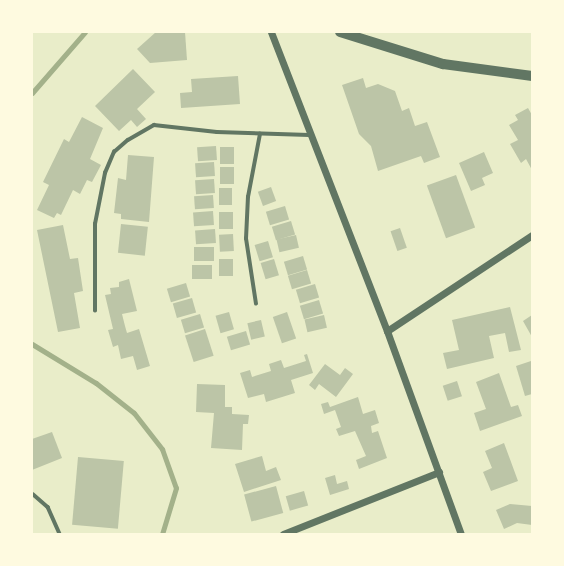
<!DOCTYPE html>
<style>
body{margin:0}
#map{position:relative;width:564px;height:566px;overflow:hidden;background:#e9edc9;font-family:Montserrat,sans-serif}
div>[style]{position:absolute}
.stream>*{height:5px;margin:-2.5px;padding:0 2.5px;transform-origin:2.5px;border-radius:2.5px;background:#a3b18a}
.building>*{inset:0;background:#bcc5a7;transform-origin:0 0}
.service>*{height:3.5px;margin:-1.75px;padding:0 1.75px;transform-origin:1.75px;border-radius:1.75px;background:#617663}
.minor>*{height:7px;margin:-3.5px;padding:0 3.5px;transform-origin:3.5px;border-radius:3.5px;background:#617663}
.tertiary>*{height:10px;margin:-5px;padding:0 5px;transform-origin:5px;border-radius:5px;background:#617663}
span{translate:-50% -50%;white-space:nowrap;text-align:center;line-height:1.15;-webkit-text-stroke:6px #fefae0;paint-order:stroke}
.frame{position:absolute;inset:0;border:33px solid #fefae0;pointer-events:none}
</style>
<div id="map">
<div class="stream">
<div style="left:32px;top:93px;width:81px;rotate:-49deg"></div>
<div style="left:32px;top:344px;width:75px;rotate:31.4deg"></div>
<div style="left:96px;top:383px;width:48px;rotate:38.3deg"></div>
<div style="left:134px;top:413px;width:46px;rotate:52.1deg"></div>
<div style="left:162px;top:449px;width:41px;rotate:70.3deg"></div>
<div style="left:176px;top:488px;width:48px;rotate:106.9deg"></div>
</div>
<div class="building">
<div style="clip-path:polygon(156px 32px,185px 32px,187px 60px,150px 63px,137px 49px)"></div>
<div style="clip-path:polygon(133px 69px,155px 92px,137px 109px,146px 119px,137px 127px,131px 120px,119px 131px,95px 106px)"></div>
<div style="clip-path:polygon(238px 76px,240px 104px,181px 108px,180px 93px,192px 92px,191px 79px)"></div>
<div style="clip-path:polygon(363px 78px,366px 88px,378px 84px,395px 91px,402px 111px,409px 108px,415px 126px,427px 122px,440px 157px,424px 163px,421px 156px,378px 171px,371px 146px,359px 134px,342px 85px)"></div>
<div style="clip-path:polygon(528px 108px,532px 115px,532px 170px,526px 159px,521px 163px,510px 144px,518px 140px,509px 125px,518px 120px,515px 115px)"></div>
<div style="clip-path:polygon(82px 117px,103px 128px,90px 159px,101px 165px,92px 182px,87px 180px,80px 194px,73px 190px,61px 215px,57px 213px,54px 218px,37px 210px,49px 185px,43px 182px,64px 139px,69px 142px)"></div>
<div style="left:216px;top:146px;width:14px;height:19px;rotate:86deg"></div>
<div style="left:234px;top:147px;width:17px;height:14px;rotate:90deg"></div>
<div style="clip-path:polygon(484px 152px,493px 173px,482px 178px,485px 185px,471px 191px,459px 163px)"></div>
<div style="clip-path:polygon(128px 155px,154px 157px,149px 222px,121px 219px,121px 214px,114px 213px,118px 178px,126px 180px)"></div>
<div style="left:214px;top:162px;width:14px;height:19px;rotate:86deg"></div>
<div style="left:220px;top:167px;width:14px;height:17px"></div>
<div style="left:456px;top:175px;width:56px;height:31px;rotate:70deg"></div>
<div style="left:214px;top:179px;width:14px;height:19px;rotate:86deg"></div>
<div style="left:271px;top:187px;width:15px;height:14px;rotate:70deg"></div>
<div style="left:219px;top:188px;width:13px;height:17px"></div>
<div style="left:213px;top:195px;width:13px;height:19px;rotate:86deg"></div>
<div style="left:285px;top:206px;width:14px;height:20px;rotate:73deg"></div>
<div style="left:213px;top:211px;width:14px;height:20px;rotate:86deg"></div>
<div style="left:233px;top:212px;width:17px;height:14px;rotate:90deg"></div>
<div style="left:291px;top:221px;width:14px;height:20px;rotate:73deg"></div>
<div style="left:121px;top:224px;width:27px;height:29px;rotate:6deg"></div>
<div style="clip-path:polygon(63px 225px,70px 259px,78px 258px,83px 291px,74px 293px,80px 328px,58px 332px,37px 230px)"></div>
<div style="left:400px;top:228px;width:21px;height:10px;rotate:71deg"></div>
<div style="left:215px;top:229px;width:14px;height:20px;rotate:86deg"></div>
<div style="left:233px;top:234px;width:17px;height:14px;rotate:87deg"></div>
<div style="left:296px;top:235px;width:13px;height:20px;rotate:77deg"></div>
<div style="left:268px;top:241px;width:17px;height:14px;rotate:73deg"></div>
<div style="left:214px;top:247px;width:14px;height:20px;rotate:90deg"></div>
<div style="left:303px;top:256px;width:14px;height:20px;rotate:73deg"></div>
<div style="left:219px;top:259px;width:14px;height:17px"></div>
<div style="left:274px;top:259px;width:17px;height:14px;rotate:73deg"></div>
<div style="left:212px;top:265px;width:14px;height:20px;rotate:90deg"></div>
<div style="left:307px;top:270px;width:14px;height:20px;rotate:73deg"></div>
<div style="clip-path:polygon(129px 279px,137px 311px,122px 314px,125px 326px,127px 333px,139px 329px,150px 366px,137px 370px,133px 356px,121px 359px,118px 345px,113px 347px,108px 330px,113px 329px,105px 295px,111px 294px,110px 288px,119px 287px,119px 282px)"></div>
<div style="left:186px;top:283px;width:14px;height:20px;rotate:73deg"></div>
<div style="left:315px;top:284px;width:14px;height:20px;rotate:73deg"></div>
<div style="left:192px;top:298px;width:15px;height:20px;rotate:74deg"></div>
<div style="left:319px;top:300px;width:14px;height:20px;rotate:73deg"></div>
<div style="clip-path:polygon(510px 307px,521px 350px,509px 352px,505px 333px,489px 336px,494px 358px,447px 369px,443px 353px,459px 350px,452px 320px)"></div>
<div style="left:229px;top:312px;width:18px;height:14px;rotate:74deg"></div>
<div style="left:287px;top:312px;width:28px;height:15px;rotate:71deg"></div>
<div style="left:200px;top:314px;width:14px;height:20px;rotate:73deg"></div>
<div style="left:324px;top:315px;width:13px;height:20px;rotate:77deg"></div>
<div style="clip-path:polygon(532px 315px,532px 337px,523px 321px)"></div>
<div style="left:261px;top:320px;width:17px;height:14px;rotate:77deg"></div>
<div style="left:205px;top:329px;width:28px;height:21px;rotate:72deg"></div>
<div style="left:246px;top:331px;width:14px;height:20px;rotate:73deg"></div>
<div style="clip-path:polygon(307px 354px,313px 373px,291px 380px,295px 393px,266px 402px,264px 394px,248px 398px,240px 373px,250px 370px,252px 377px,271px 371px,269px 364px,281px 360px,284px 368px,306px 361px,304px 355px)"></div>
<div style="clip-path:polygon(531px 361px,532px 394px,525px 396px,516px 366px)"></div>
<div style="clip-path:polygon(325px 364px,340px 375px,345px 368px,353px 374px,336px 397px,319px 384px,315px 390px,309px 385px)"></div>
<div style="clip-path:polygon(499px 373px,511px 407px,518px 405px,522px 416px,480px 431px,474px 413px,486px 409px,476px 382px)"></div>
<div style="left:457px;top:381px;width:16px;height:15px;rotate:72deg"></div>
<div style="clip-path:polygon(197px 384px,225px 385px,225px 407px,232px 407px,232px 414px,249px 415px,248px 424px,243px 424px,242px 450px,211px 448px,214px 413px,196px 412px)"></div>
<div style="clip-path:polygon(358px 397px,363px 414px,375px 410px,379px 423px,371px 426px,372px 433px,378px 431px,387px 458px,359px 469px,356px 460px,366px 456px,355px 431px,339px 436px,336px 429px,341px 427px,335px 410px,324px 414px,321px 404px,328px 402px,330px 407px)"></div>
<div style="clip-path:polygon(52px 432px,62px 458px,32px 470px,32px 439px)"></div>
<div style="clip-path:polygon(504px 443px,518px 481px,491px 491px,483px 472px,492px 468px,485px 451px)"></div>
<div style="clip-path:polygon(262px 456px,266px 471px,276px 467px,281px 480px,244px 492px,235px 464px)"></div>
<div style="left:78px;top:457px;width:46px;height:68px;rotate:5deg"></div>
<div style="clip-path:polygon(335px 475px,337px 484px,347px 481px,349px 489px,330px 495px,325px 478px)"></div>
<div style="left:276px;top:486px;width:28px;height:33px;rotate:75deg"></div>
<div style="left:304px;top:491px;width:15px;height:19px;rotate:74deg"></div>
<div style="clip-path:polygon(510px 504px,532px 506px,532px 525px,517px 523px,504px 529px,496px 510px)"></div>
</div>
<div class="service">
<div style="left:256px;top:304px;width:66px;rotate:-98.7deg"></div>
<div style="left:246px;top:239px;width:42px;rotate:-87.3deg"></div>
<div style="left:248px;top:197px;width:64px;rotate:-79.2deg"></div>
<div style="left:95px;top:311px;width:87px;rotate:-90deg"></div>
<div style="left:95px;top:224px;width:52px;rotate:-78.9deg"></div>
<div style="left:105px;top:173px;width:23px;rotate:-67deg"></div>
<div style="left:114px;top:152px;width:18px;rotate:-41deg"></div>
<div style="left:128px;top:140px;width:30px;rotate:-30deg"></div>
<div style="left:154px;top:125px;width:63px;rotate:6.3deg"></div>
<div style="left:217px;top:132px;width:92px;rotate:1.9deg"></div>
<div style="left:33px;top:494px;width:20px;rotate:41deg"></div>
<div style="left:48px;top:507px;width:30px;rotate:66deg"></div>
</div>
<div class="minor">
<div style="left:271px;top:32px;width:321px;rotate:68.8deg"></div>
<div style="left:387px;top:331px;width:216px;rotate:70deg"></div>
<div style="left:387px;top:331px;width:174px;rotate:-33.5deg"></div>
<div style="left:283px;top:534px;width:168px;rotate:-21.7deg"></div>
</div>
<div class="tertiary">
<div style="left:340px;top:32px;width:108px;rotate:17.3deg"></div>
<div style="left:443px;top:64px;width:90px;rotate:7.7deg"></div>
</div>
<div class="frame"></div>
</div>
